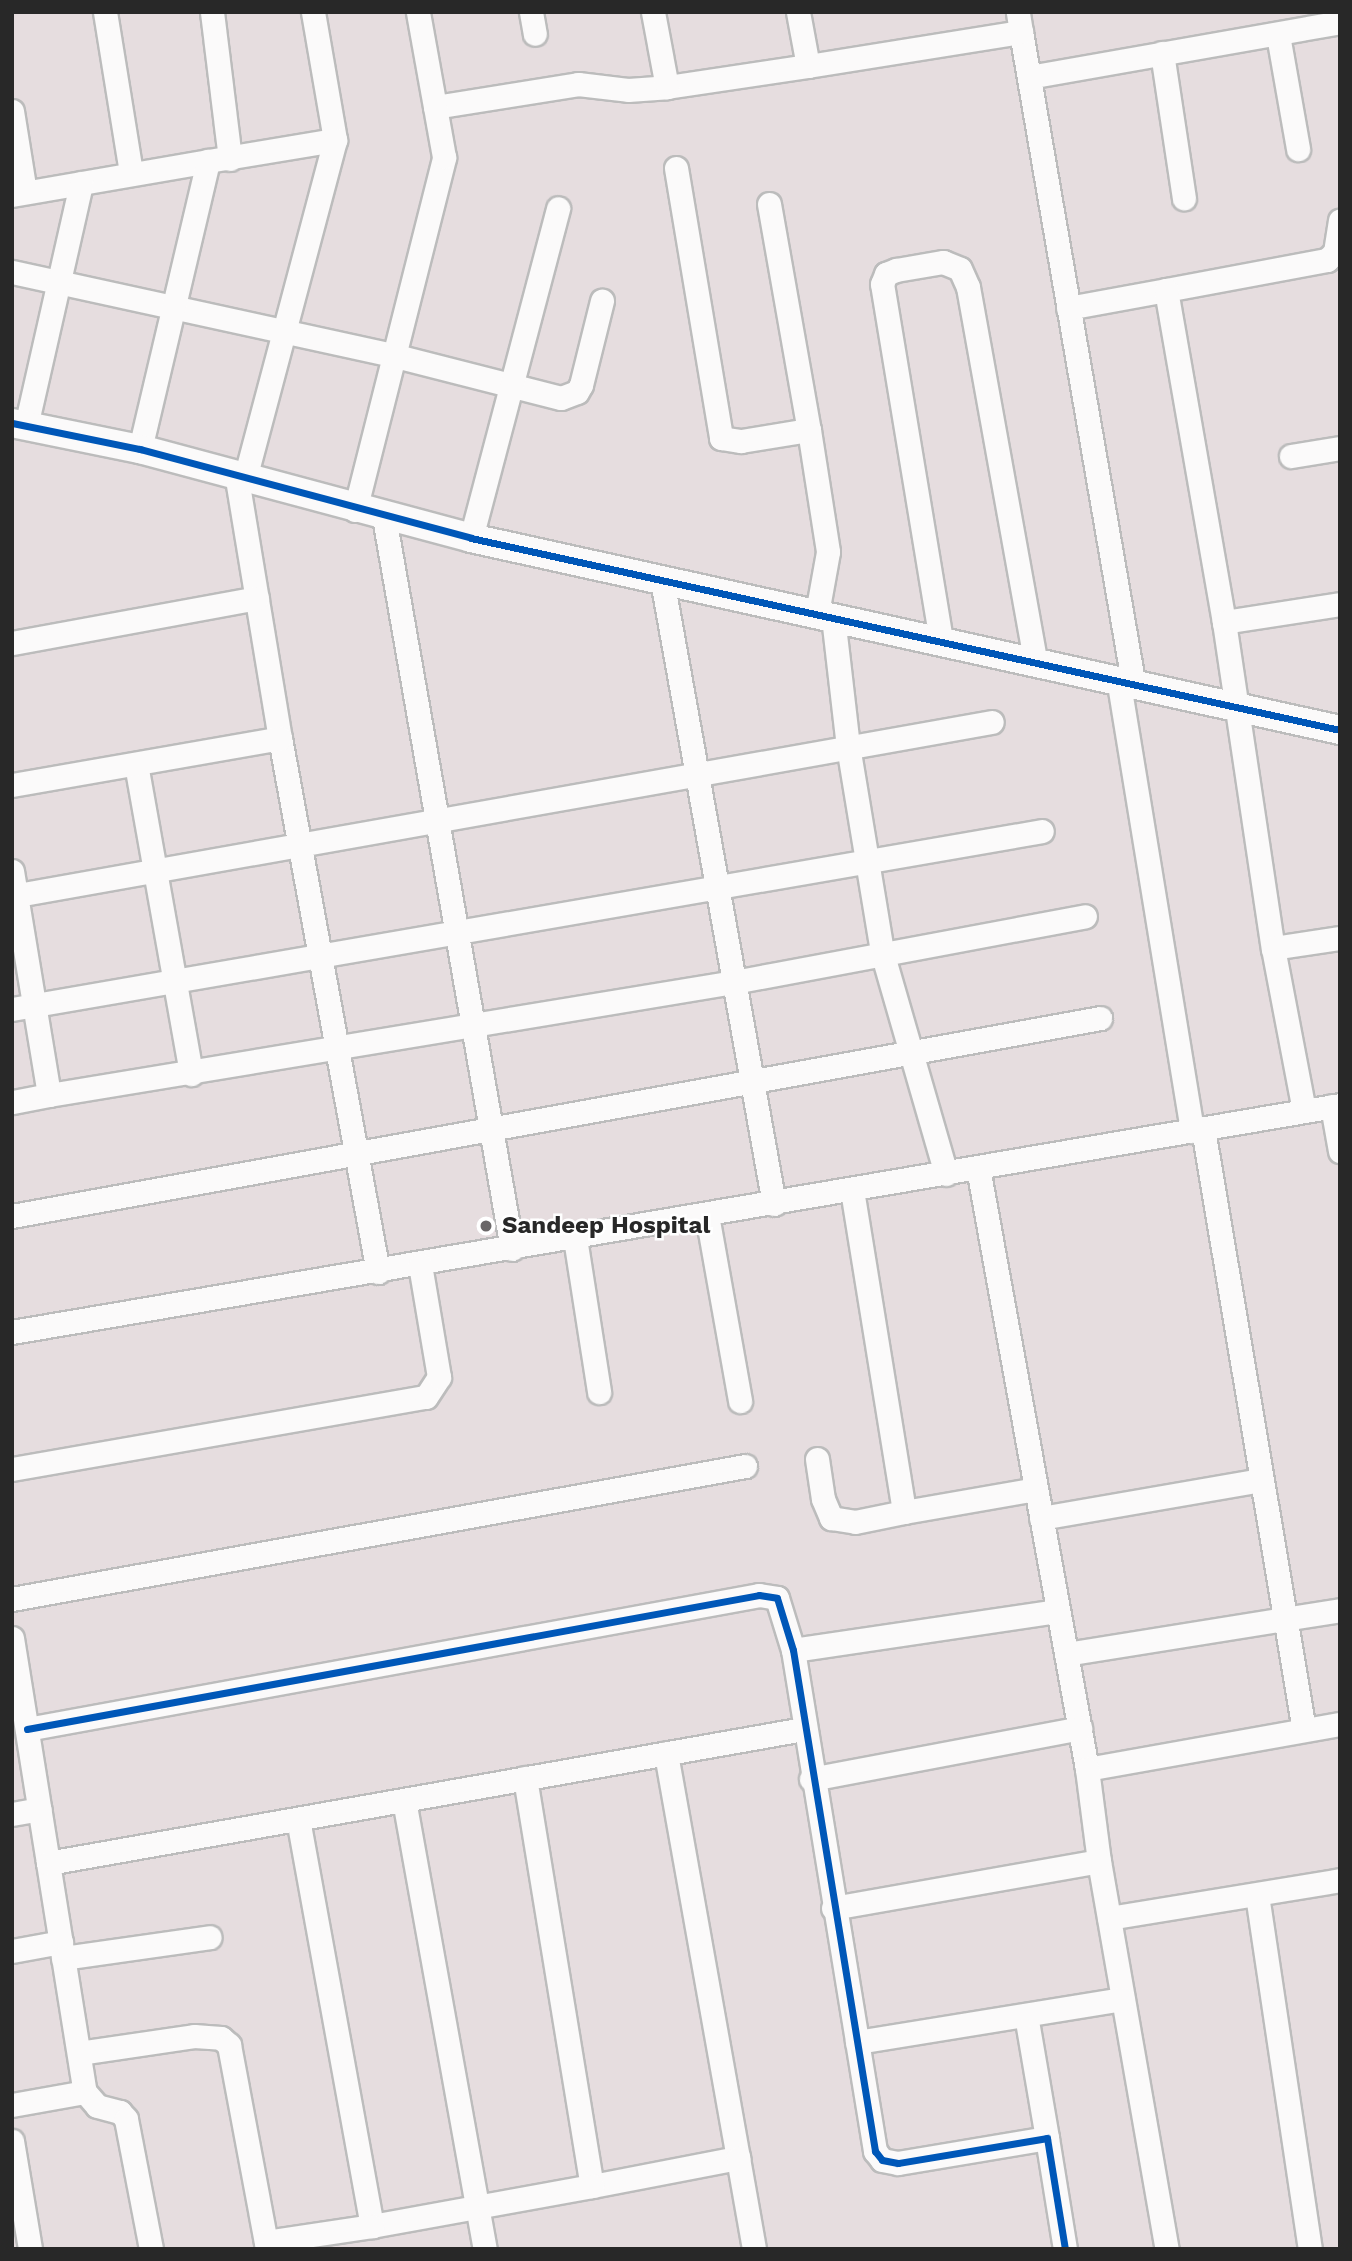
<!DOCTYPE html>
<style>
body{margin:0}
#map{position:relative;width:1352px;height:2261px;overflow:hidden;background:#e6dddf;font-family:"Work Sans",sans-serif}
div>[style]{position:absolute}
.roads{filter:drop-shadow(2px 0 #bcbcbc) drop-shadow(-2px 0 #bcbcbc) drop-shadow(0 2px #bcbcbc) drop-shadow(0 -2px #bcbcbc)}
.minor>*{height:23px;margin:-11.5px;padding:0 11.5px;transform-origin:11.5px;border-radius:11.5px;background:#fbfafa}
.tertiary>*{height:28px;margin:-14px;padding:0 14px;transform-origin:14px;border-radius:14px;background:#fbfafa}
.cycleway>*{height:7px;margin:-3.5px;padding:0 3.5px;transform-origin:3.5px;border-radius:3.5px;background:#0057b8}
.dots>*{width:19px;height:19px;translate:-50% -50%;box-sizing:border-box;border:4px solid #fff;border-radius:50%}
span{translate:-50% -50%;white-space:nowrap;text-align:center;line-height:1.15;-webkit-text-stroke:5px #fff;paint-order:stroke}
.poi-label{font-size:24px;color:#282828;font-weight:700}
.left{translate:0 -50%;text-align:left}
.frame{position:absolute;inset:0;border:14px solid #282828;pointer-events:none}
</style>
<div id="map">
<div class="roads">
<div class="minor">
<div style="left:105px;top:12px;width:163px;rotate:80.8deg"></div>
<div style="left:212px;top:12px;width:148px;rotate:83deg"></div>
<div style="left:313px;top:12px;width:130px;rotate:80.2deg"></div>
<div style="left:531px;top:12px;width:22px;rotate:80deg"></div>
<div style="left:1021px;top:32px;width:659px;rotate:80.21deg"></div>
<div style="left:1278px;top:35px;width:116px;rotate:80deg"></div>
<div style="left:1162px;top:53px;width:147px;rotate:81.4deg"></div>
<div style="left:808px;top:66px;width:216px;rotate:-9.1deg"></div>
<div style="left:1021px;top:32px;width:20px;rotate:-99deg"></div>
<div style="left:1029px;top:77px;width:316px;rotate:-10deg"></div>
<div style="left:667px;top:87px;width:143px;rotate:-8.5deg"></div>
<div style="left:808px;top:66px;width:55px;rotate:-100.5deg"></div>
<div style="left:435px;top:107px;width:145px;rotate:-9.1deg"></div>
<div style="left:578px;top:84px;width:50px;rotate:6.8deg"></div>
<div style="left:628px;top:90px;width:39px;rotate:-4deg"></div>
<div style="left:667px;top:87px;width:76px;rotate:-100.6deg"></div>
<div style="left:12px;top:111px;width:82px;rotate:80.9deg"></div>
<div style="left:676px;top:168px;width:274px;rotate:80.5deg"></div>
<div style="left:721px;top:438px;width:20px;rotate:9deg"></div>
<div style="left:741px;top:441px;width:69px;rotate:-9.2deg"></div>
<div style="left:809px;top:430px;width:123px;rotate:81.1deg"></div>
<div style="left:828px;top:552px;width:62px;rotate:100.2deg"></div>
<div style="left:12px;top:195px;width:199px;rotate:-9.8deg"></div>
<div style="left:769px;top:204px;width:230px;rotate:80deg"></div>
<div style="left:12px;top:272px;width:393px;rotate:12.3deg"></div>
<div style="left:396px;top:356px;width:170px;rotate:14.3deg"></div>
<div style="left:561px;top:398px;width:17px;rotate:-21deg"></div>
<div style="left:577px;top:392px;width:8px;rotate:-60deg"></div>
<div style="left:581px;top:385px;width:87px;rotate:-76deg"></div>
<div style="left:1166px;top:290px;width:164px;rotate:-10.6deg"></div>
<div style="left:1327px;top:260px;width:11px;rotate:-45deg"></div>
<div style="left:1335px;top:252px;width:32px;rotate:-81deg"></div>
<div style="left:1068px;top:308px;width:100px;rotate:-10.4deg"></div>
<div style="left:1166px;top:290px;width:337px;rotate:80.1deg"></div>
<div style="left:1224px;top:622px;width:330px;rotate:81.5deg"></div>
<div style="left:1273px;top:948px;width:68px;rotate:-8.5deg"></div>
<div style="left:26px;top:426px;width:249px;rotate:-77.2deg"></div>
<div style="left:140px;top:449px;width:296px;rotate:-76.7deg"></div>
<div style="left:208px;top:161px;width:129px;rotate:-9.4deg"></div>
<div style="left:335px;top:140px;width:353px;rotate:104.9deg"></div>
<div style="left:1291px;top:456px;width:50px;rotate:-9.3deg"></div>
<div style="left:237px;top:479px;width:263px;rotate:80.6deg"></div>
<div style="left:280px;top:738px;width:543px;rotate:79.6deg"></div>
<div style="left:355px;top:510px;width:364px;rotate:-75.8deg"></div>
<div style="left:444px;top:157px;width:147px;rotate:-100.2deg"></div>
<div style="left:384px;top:517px;width:743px;rotate:80.08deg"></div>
<div style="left:471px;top:538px;width:341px;rotate:-75.2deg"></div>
<div style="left:662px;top:580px;width:634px;rotate:79.82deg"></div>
<div style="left:833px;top:617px;width:130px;rotate:83.4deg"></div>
<div style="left:848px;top:746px;width:209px;rotate:80.6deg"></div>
<div style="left:882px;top:952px;width:231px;rotate:73.9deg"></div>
<div style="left:1224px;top:622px;width:117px;rotate:-8.8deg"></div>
<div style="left:941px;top:640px;width:361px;rotate:-99.4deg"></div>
<div style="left:882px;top:284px;width:11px;rotate:-68deg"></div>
<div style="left:886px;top:274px;width:11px;rotate:-22deg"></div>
<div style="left:896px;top:270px;width:48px;rotate:-9.7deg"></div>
<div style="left:943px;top:262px;width:18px;rotate:22deg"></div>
<div style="left:960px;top:269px;width:20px;rotate:66deg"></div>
<div style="left:968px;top:287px;width:379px;rotate:79.8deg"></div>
<div style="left:12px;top:643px;width:249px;rotate:-10.4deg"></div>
<div style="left:1118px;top:678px;width:459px;rotate:80.7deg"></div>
<div style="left:136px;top:764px;width:315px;rotate:79.9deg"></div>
<div style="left:12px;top:785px;width:272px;rotate:-9.9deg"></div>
<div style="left:12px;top:871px;width:227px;rotate:80.6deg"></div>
<div style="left:49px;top:1095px;width:38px;rotate:169deg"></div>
<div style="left:12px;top:896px;width:995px;rotate:-10.07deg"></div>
<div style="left:1273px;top:948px;width:166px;rotate:79.2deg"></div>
<div style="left:12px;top:1009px;width:1045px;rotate:-9.8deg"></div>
<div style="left:49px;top:1095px;width:694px;rotate:-9.37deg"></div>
<div style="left:734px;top:982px;width:357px;rotate:-10.6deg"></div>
<div style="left:1332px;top:1106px;width:46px;rotate:79.9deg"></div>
<div style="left:1203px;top:1129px;width:609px;rotate:80.46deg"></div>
<div style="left:978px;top:1168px;width:611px;rotate:79.72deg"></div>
<div style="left:1087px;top:1769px;width:257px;rotate:-10.1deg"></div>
<div style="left:852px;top:1190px;width:326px;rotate:80.8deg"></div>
<div style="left:904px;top:1512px;width:134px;rotate:-9.9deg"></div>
<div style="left:707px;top:1215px;width:189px;rotate:79.9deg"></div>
<div style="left:12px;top:1216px;width:1106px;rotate:-10.31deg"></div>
<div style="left:575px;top:1238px;width:156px;rotate:81.1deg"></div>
<div style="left:12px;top:1332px;width:1347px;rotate:-9.7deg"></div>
<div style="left:817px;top:1459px;width:40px;rotate:81.5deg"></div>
<div style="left:823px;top:1499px;width:21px;rotate:67deg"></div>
<div style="left:831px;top:1518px;width:24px;rotate:9deg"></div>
<div style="left:855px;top:1522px;width:50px;rotate:-11.5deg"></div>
<div style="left:12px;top:1469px;width:420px;rotate:-9.9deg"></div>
<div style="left:426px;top:1397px;width:24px;rotate:-57deg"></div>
<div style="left:439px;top:1377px;width:114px;rotate:-99.6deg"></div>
<div style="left:1041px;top:1518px;width:224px;rotate:-9.8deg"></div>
<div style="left:12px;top:1599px;width:745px;rotate:-10.28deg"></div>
<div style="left:12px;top:1638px;width:460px;rotate:80.9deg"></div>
<div style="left:85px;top:2092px;width:18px;rotate:49deg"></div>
<div style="left:97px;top:2106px;width:24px;rotate:15deg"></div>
<div style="left:120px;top:2112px;width:9px;rotate:49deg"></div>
<div style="left:126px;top:2119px;width:132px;rotate:79.1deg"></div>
<div style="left:793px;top:1650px;width:268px;rotate:-8.4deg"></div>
<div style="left:1066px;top:1654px;width:278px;rotate:-9.1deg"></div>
<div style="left:27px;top:1729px;width:744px;rotate:-10.37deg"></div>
<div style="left:759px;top:1595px;width:18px;rotate:9deg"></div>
<div style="left:777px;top:1598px;width:54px;rotate:72.9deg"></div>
<div style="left:793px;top:1650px;width:508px;rotate:80.7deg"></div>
<div style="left:875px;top:2151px;width:11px;rotate:52deg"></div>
<div style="left:882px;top:2160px;width:16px;rotate:11deg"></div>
<div style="left:898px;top:2163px;width:151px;rotate:-9.5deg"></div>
<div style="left:1047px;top:2138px;width:112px;rotate:80.8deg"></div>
<div style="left:1087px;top:1769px;width:93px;rotate:82.6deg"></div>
<div style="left:1099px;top:1861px;width:394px;rotate:80.1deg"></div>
<div style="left:525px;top:1778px;width:413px;rotate:80.7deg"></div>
<div style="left:592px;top:2186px;width:149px;rotate:-10.9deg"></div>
<div style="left:738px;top:2158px;width:411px;rotate:-100.1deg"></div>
<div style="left:811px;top:1779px;width:274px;rotate:-10.7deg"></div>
<div style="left:404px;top:1800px;width:456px;rotate:79.8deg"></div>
<div style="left:12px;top:1814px;width:28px;rotate:-10deg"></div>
<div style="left:298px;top:1819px;width:414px;rotate:79.7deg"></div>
<div style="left:372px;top:2226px;width:224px;rotate:-10.3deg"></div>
<div style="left:48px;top:1863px;width:767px;rotate:-10.06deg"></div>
<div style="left:1257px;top:1895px;width:358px;rotate:81.5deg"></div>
<div style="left:833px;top:1908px;width:270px;rotate:-10deg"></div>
<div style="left:1109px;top:1918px;width:234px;rotate:-9.3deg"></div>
<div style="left:12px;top:1951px;width:50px;rotate:-10.4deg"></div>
<div style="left:63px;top:1958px;width:148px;rotate:-8.1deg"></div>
<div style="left:1026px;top:2015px;width:125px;rotate:80.3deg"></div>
<div style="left:857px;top:2042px;width:269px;rotate:-9.2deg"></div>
<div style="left:79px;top:2053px;width:116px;rotate:-8.4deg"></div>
<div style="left:194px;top:2036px;width:27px;rotate:4deg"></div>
<div style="left:221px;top:2038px;width:11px;rotate:41deg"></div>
<div style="left:229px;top:2045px;width:208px;rotate:79.4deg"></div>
<div style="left:12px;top:2105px;width:74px;rotate:-10.1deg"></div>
<div style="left:12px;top:2141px;width:109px;rotate:80.5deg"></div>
<div style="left:738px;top:2158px;width:92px;rotate:80deg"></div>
<div style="left:266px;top:2242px;width:107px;rotate:-8.6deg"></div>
</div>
<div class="tertiary">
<div style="left:12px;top:423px;width:131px;rotate:11.5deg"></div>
<div style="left:140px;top:449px;width:343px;rotate:15deg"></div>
<div style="left:471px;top:538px;width:890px;rotate:12.46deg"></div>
</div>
</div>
<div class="cycleway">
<div style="left:12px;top:423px;width:131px;rotate:11.5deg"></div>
<div style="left:140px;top:449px;width:343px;rotate:15deg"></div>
<div style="left:471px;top:538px;width:890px;rotate:12.46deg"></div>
<div style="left:27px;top:1729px;width:744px;rotate:-10.37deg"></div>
<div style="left:759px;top:1595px;width:18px;rotate:9deg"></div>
<div style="left:777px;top:1598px;width:54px;rotate:72.9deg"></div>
<div style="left:793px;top:1650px;width:508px;rotate:80.7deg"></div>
<div style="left:875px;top:2151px;width:11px;rotate:52deg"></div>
<div style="left:882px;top:2160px;width:16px;rotate:11deg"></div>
<div style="left:898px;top:2163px;width:151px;rotate:-9.5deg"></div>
<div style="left:1047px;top:2138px;width:112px;rotate:80.8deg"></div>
</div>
<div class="dots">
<div style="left:486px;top:1226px;background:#6a6768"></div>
</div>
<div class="poi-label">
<span class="left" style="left:502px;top:1226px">Sandeep Hospital</span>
</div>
<div class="frame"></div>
</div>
